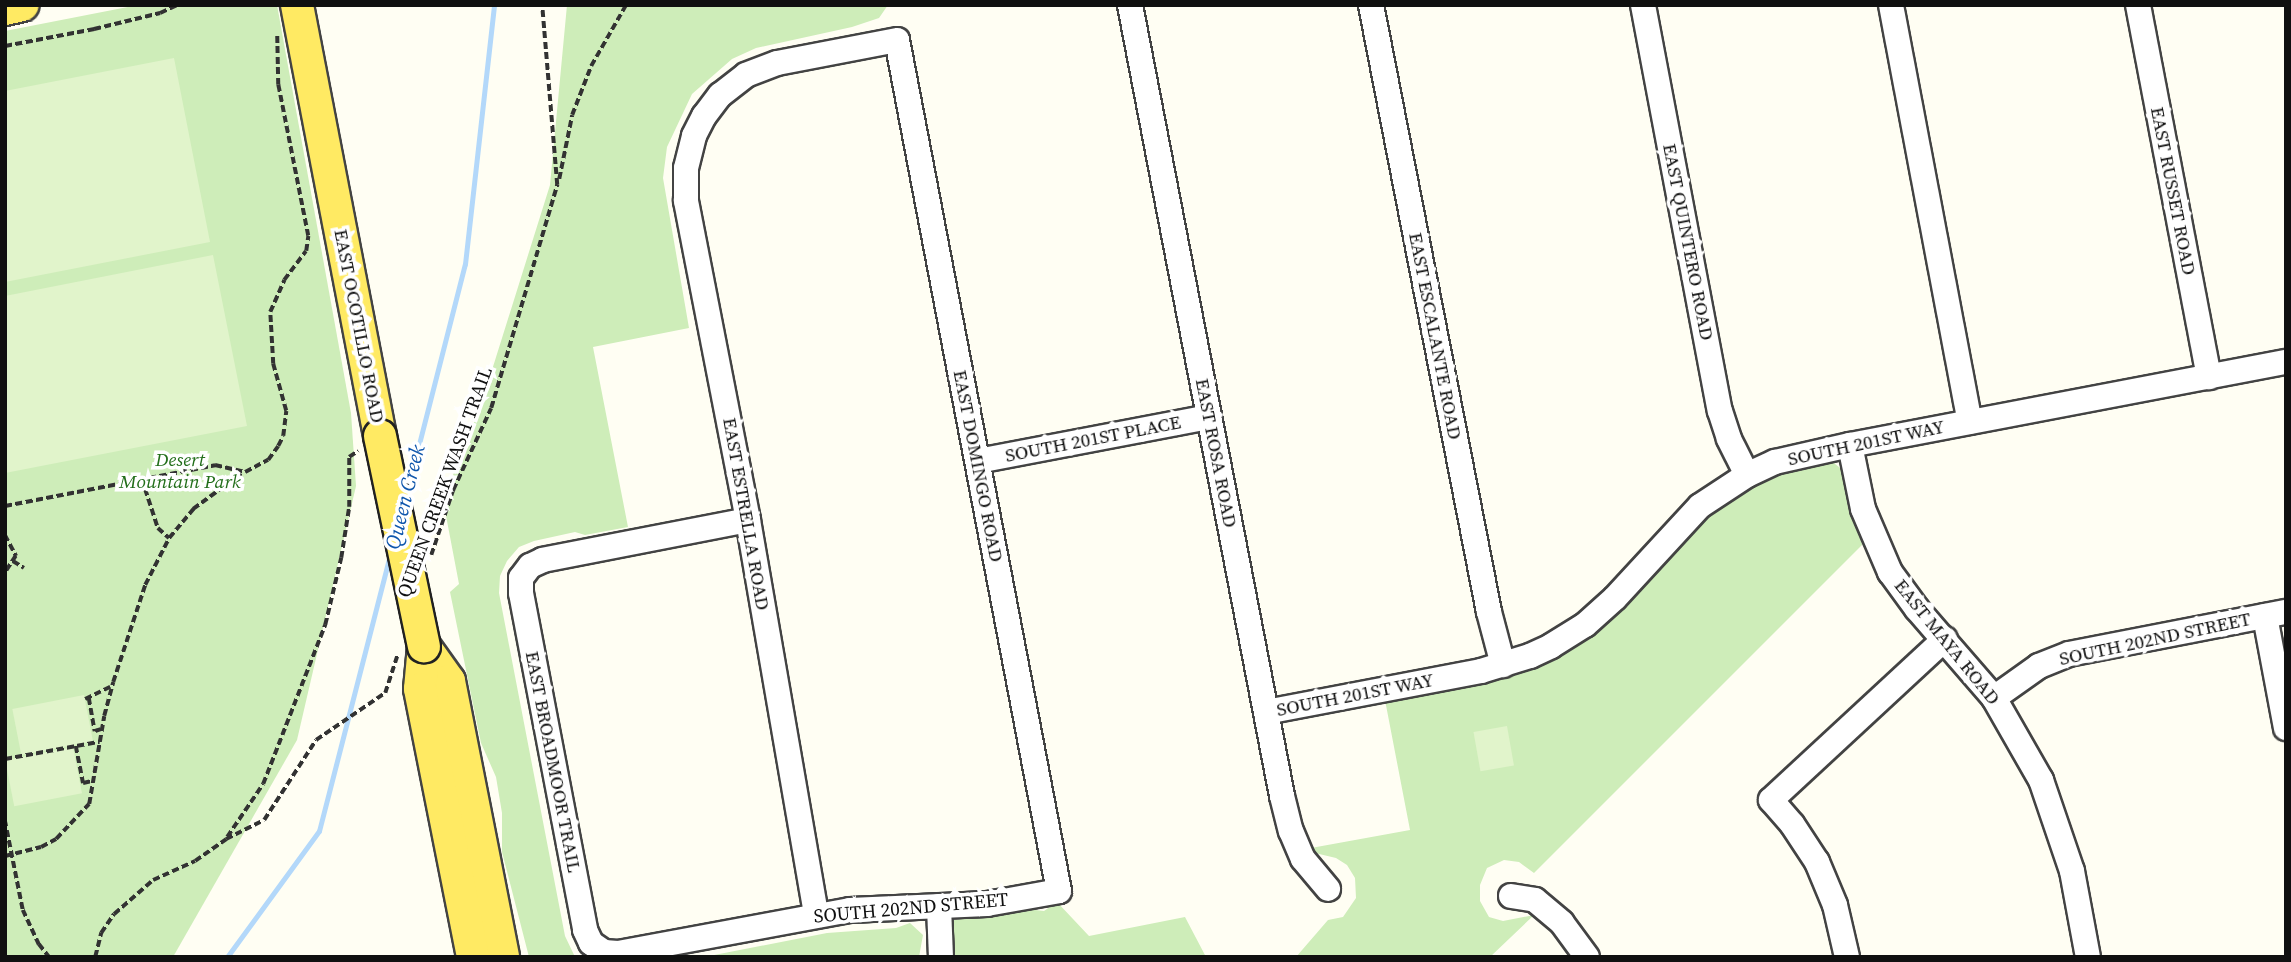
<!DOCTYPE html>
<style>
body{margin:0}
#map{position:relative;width:2291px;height:962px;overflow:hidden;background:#fffef3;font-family:"Source Serif 4",serif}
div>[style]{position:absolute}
.green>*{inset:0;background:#ceedb9}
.pitch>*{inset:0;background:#e1f4cb;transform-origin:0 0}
.stream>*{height:5px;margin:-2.5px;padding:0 2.5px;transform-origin:2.5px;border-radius:2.5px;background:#b3d8fa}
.path>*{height:3.5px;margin-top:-1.75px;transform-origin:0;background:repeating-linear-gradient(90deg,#323232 0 7px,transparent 0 10.5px)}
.roads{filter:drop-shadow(2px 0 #434343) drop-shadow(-2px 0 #434343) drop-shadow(0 2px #434343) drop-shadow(0 -2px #434343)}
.minor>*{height:24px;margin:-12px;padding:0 12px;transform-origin:12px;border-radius:12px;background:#fff}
.major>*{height:32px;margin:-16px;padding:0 16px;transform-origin:16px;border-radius:16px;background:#ffea63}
.bridges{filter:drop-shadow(2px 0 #212121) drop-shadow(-2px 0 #212121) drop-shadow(0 2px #212121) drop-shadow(0 -2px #212121)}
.major-bridge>*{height:32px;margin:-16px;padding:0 16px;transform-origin:16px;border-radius:16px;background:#ffea63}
span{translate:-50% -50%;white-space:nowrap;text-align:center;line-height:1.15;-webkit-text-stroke:7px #fff;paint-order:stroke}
.street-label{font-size:19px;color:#101010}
.park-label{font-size:19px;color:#226e1a;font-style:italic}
.water-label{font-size:21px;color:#0f56ac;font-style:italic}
.frame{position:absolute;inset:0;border:7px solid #101010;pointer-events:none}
</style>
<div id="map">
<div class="green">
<div style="clip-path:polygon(138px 5px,277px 5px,351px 413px,356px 486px,297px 740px,173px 957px,5px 957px,5px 31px)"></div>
<div style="clip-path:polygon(567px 5px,888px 5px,879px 18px,852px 27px,756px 48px,732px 59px,692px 94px,667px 147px,663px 178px,689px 328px,593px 347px,628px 527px,585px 535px,575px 532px,534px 541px,519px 547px,507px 561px,500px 576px,499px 593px,565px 936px,575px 957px,529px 957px,502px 852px,502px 813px,496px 777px,481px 743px,450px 592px,459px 584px,443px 500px,481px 405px,550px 185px)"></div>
<div style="clip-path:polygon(1830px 460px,1844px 471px,1865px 542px,1534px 873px,1519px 862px,1504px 860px,1487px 868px,1480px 885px,1480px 901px,1489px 917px,1503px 921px,1534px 915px,1490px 957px,1296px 957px,1328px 920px,1343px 917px,1356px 898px,1355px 878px,1347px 865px,1336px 858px,1315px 853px,1311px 848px,1410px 830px,1385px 700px,1547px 660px,1716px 507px,1752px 485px,1786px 471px)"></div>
<div style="clip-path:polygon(1057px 902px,1089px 936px,1185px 917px,1206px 957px,951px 957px,953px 920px,1026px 909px,1044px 911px)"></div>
<div style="clip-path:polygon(910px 923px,923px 935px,919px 957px,704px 957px,827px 933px,896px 928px)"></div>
</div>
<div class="pitch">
<div style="clip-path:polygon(174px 58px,210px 242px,5px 282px,5px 91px)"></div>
<div style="clip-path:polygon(213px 255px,247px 426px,5px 473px,5px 296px)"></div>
<div style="left:84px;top:695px;width:47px;height:73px;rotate:79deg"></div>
<div style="left:1507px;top:726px;width:40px;height:34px;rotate:80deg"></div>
<div style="left:73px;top:747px;width:47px;height:69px;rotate:79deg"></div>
</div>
<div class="stream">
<div style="left:406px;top:495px;width:238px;rotate:-75.7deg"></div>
<div style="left:465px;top:264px;width:261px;rotate:-83.6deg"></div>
<div style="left:227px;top:957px;width:156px;rotate:-53.9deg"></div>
<div style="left:319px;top:831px;width:289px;rotate:-75.6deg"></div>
</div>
<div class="path">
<div style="left:5px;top:46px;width:91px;rotate:-10.8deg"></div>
<div style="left:94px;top:29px;width:68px;rotate:-13.6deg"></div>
<div style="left:160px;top:13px;width:19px;rotate:-25deg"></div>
<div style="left:559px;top:179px;width:65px;rotate:-78.5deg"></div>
<div style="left:572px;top:115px;width:53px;rotate:-68.8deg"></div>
<div style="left:591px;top:66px;width:70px;rotate:-60.2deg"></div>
<div style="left:142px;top:479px;width:52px;rotate:71.9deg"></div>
<div style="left:158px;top:528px;width:15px;rotate:42deg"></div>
<div style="left:169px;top:538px;width:38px;rotate:-50deg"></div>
<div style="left:193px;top:509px;width:61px;rotate:-36.3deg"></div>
<div style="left:5px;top:506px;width:214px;rotate:-11deg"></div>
<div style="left:215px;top:465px;width:31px;rotate:13deg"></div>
<div style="left:245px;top:472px;width:26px;rotate:-28deg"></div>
<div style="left:268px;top:460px;width:17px;rotate:-54deg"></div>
<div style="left:278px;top:446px;width:11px;rotate:-63deg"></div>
<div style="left:283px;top:436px;width:25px;rotate:-83deg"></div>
<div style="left:286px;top:411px;width:49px;rotate:-105.5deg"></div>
<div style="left:273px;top:364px;width:52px;rotate:-93.3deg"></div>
<div style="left:270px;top:312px;width:35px;rotate:-66deg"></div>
<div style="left:284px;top:280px;width:36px;rotate:-53deg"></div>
<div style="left:306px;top:251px;width:15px;rotate:-82deg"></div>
<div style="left:308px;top:236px;width:154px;rotate:-101.2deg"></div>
<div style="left:278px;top:85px;width:49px;rotate:-91.2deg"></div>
<div style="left:5px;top:535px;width:24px;rotate:62deg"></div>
<div style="left:16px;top:556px;width:20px;rotate:123deg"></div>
<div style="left:431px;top:555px;width:69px;rotate:-71.3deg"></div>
<div style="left:453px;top:490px;width:90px;rotate:-65.1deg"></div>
<div style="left:491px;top:408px;width:233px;rotate:-73.5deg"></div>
<div style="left:557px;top:185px;width:181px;rotate:-94.8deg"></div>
<div style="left:13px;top:561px;width:13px;rotate:32deg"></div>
<div style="left:89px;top:698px;width:34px;rotate:80deg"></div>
<div style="left:95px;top:731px;width:6px;rotate:-18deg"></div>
<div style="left:85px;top:699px;width:28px;rotate:-26deg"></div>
<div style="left:76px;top:746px;width:38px;rotate:79deg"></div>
<div style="left:83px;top:783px;width:9px;rotate:-13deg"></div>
<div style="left:5px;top:759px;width:96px;rotate:-10.3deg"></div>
<div style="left:5px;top:820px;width:92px;rotate:78.7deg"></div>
<div style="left:23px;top:910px;width:38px;rotate:65deg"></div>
<div style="left:39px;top:944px;width:16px;rotate:52deg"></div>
<div style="left:227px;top:837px;width:64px;rotate:-55.8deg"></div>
<div style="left:263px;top:784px;width:171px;rotate:-68.7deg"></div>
<div style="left:325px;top:625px;width:69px;rotate:-76.6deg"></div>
<div style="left:341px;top:558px;width:52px;rotate:-81.1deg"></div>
<div style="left:349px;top:507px;width:50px;rotate:-90deg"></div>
<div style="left:349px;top:457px;width:11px;rotate:-34deg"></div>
<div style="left:5px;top:856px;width:37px;rotate:-14deg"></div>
<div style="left:41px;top:847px;width:17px;rotate:-28deg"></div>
<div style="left:56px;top:839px;width:48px;rotate:-46.7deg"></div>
<div style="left:89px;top:804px;width:89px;rotate:-80.3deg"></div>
<div style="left:104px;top:716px;width:35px;rotate:-75deg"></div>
<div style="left:113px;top:682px;width:102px;rotate:-71.7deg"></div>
<div style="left:145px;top:585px;width:53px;rotate:-62.9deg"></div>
<div style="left:95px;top:957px;width:25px;rotate:-76deg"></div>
<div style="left:101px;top:933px;width:23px;rotate:-56deg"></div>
<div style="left:114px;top:914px;width:52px;rotate:-41.1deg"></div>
<div style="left:153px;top:880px;width:46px;rotate:-24.3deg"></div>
<div style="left:195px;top:861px;width:38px;rotate:-35deg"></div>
<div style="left:226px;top:839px;width:42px;rotate:-26.6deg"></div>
<div style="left:264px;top:820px;width:95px;rotate:-57deg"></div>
<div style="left:316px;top:740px;width:83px;rotate:-34.3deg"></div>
<div style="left:385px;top:693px;width:40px;rotate:-72deg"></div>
</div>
<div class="roads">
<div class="minor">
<div style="left:1130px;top:5px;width:805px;rotate:79.12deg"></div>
<div style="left:1282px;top:796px;width:36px;rotate:76deg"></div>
<div style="left:1291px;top:831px;width:30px;rotate:67deg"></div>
<div style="left:1303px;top:859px;width:39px;rotate:50deg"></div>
<div style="left:1371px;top:5px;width:618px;rotate:79deg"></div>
<div style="left:1489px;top:612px;width:55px;rotate:75.2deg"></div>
<div style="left:1643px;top:5px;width:413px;rotate:79.3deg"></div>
<div style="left:1720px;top:411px;width:29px;rotate:72deg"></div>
<div style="left:1729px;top:439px;width:40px;rotate:63.4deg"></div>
<div style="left:1891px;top:5px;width:424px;rotate:79.3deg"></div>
<div style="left:2138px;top:5px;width:379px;rotate:79.2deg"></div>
<div style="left:1850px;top:445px;width:65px;rotate:78.5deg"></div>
<div style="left:1863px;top:509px;width:69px;rotate:66.8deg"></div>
<div style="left:1890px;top:572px;width:46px;rotate:53.9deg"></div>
<div style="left:1917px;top:609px;width:118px;rotate:49.1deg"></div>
<div style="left:1994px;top:698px;width:95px;rotate:60.2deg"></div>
<div style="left:2041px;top:780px;width:96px;rotate:71.2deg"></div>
<div style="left:2072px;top:871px;width:87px;rotate:79.5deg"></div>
<div style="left:978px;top:461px;width:235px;rotate:-10.8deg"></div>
<div style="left:748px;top:520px;width:209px;rotate:169deg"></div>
<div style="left:543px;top:560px;width:14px;rotate:155deg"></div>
<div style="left:530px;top:566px;width:15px;rotate:127deg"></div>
<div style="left:521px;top:578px;width:15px;rotate:90deg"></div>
<div style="left:521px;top:593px;width:343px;rotate:79.2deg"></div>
<div style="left:585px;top:930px;width:14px;rotate:65deg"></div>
<div style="left:591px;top:943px;width:16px;rotate:35deg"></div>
<div style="left:604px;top:952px;width:14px;rotate:4deg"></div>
<div style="left:618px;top:953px;width:236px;rotate:-10.5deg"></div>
<div style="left:850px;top:910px;width:137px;rotate:-2.5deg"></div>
<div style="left:987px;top:904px;width:73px;rotate:-10.2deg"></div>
<div style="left:1059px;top:891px;width:866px;rotate:-100.78deg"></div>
<div style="left:897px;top:40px;width:122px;rotate:169.1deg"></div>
<div style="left:777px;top:63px;width:33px;rotate:159deg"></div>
<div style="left:746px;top:75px;width:33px;rotate:142deg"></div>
<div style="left:720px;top:95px;width:26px;rotate:127deg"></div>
<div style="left:704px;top:116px;width:22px;rotate:117deg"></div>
<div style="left:694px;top:136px;width:33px;rotate:104deg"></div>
<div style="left:686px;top:168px;width:33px;rotate:90deg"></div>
<div style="left:686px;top:201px;width:325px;rotate:79deg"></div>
<div style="left:748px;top:520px;width:401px;rotate:80.2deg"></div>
<div style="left:2265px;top:616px;width:114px;rotate:79.4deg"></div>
<div style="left:1994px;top:698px;width:55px;rotate:-35.4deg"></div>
<div style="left:2039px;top:666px;width:32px;rotate:-22deg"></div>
<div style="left:2069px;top:654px;width:221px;rotate:-11deg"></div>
<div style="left:1266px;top:712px;width:219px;rotate:-10.8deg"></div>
<div style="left:1481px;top:671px;width:51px;rotate:-17deg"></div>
<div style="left:1530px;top:656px;width:23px;rotate:-25deg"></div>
<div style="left:1551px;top:646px;width:40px;rotate:-32deg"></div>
<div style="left:1585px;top:625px;width:40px;rotate:-42deg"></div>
<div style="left:1615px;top:598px;width:125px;rotate:-47.3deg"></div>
<div style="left:1700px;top:506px;width:56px;rotate:-33.4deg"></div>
<div style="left:1747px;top:475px;width:31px;rotate:-25deg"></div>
<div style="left:1775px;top:462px;width:77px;rotate:-12.8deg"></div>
<div style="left:1850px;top:445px;width:444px;rotate:-10.8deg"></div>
<div style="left:1511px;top:896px;width:24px;rotate:9deg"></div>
<div style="left:1535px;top:900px;width:35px;rotate:40deg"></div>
<div style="left:1562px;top:923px;width:42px;rotate:53.7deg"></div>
<div style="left:939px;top:906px;width:51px;rotate:87.8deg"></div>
<div style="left:1847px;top:957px;width:53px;rotate:-103deg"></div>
<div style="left:1835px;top:905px;width:47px;rotate:-112.7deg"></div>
<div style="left:1817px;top:862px;width:45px;rotate:-123.3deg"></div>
<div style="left:1792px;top:824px;width:32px;rotate:-131deg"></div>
<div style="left:1771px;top:800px;width:237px;rotate:-42.8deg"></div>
</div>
<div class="major">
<div style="left:297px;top:5px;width:439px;rotate:79.1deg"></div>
<div style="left:5px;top:9px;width:18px;rotate:-13deg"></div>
<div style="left:424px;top:646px;width:43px;rotate:54.5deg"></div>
<div style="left:449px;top:681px;width:281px;rotate:78.9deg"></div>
<div style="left:424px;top:646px;width:43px;rotate:95.3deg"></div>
<div style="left:420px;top:689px;width:273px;rotate:78.8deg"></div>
</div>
</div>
<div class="bridges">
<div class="major-bridge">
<div style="left:380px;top:436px;width:215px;rotate:78.2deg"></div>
</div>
</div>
<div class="street-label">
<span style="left:2173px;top:191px;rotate:79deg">EAST RUSSET ROAD</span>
<span style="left:1688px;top:242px;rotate:79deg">EAST QUINTERO ROAD</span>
<span style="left:359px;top:326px;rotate:79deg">EAST OCOTILLO ROAD</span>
<span style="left:1435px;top:336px;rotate:79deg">EAST ESCALANTE ROAD</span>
<span style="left:1093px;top:439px;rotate:-11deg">SOUTH 201ST PLACE</span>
<span style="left:1866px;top:443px;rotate:-12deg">SOUTH 201ST WAY</span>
<span style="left:1216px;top:453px;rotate:79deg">EAST ROSA ROAD</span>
<span style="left:978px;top:466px;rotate:79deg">EAST DOMINGO ROAD</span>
<span style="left:445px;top:482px;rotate:-70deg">QUEEN CREEK WASH TRAIL</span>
<span style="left:746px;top:514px;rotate:80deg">EAST ESTRELLA ROAD</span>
<span style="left:2155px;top:639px;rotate:-12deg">SOUTH 202ND STREET</span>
<span style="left:1947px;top:642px;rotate:51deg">EAST MAYA ROAD</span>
<span style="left:1355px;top:695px;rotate:-11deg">SOUTH 201ST WAY</span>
<span style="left:553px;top:762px;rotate:79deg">EAST BROADMOOR TRAIL</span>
<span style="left:911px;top:908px;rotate:-5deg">SOUTH 202ND STREET</span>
</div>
<div class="park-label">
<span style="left:180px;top:471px">Desert<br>Mountain Park</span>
</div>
<div class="water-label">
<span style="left:405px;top:497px;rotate:-76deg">Queen Creek</span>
</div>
<div class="frame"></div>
</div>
